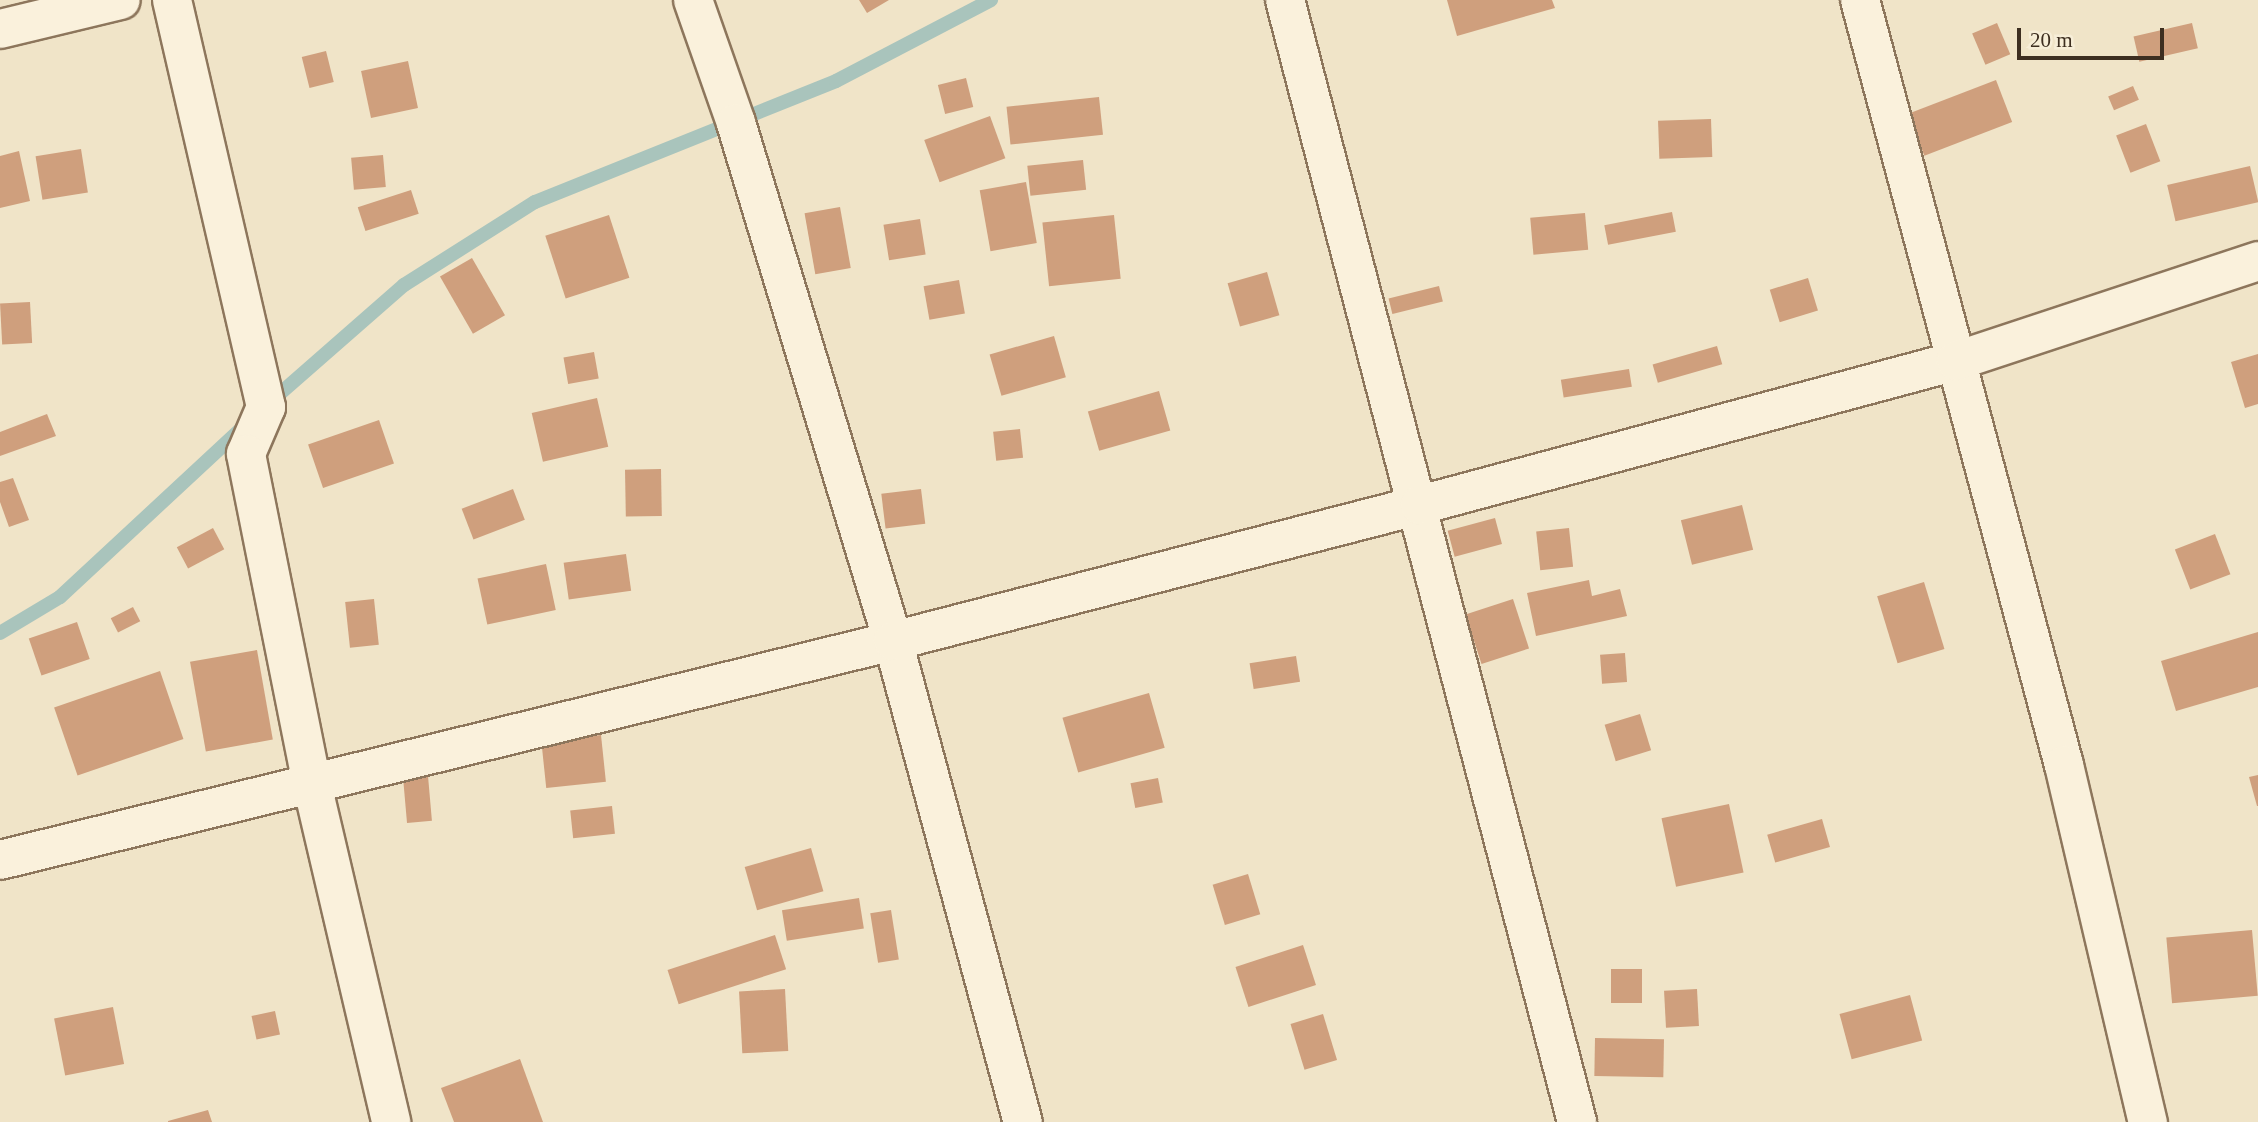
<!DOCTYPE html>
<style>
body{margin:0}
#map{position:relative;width:2258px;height:1122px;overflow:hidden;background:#f0e4c8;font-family:Georgia,serif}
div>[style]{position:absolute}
.stream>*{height:14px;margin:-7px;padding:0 7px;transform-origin:7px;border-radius:7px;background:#a9c4bc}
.building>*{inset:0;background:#cf9f7d;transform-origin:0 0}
.roads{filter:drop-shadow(2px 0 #8d765c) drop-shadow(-2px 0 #8d765c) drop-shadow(0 2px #8d765c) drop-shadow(0 -2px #8d765c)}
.minor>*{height:38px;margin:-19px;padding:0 19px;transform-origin:19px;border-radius:19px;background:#faf1dc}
span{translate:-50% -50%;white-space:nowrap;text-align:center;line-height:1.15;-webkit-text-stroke:5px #f7eed8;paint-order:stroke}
.scale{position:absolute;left:2017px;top:28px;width:147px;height:32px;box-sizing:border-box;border:4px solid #3d2e20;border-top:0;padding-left:9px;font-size:21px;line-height:24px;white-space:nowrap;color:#3d2e20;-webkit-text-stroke:5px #f7eed8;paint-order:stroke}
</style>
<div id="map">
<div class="stream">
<div style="left:268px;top:404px;width:181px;rotate:-41.2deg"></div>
<div style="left:404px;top:285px;width:155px;rotate:-32.4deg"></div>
<div style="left:535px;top:202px;width:324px;rotate:-21.9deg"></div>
<div style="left:836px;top:81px;width:175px;rotate:-27.6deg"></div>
<div style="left:0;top:633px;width:70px;rotate:-31deg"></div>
<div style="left:60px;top:597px;width:253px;rotate:-42.9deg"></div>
</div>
<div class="building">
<div style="clip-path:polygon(859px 0,889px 0,867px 13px)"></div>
<div style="clip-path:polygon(1447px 0,1552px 0,1555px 8px,1457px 36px)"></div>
<div style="left:1997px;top:23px;width:34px;height:27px;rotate:67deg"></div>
<div style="left:2192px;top:23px;width:26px;height:60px;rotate:77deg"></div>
<div style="left:326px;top:51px;width:32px;height:25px;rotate:76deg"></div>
<div style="left:408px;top:61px;width:48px;height:48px;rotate:78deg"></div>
<div style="left:966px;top:78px;width:30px;height:29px;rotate:76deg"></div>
<div style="left:1996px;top:80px;width:45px;height:94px;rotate:69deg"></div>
<div style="left:2133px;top:86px;width:15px;height:27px;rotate:67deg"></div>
<div style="left:1099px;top:97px;width:38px;height:93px;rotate:84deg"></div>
<div style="left:990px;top:116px;width:45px;height:70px;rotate:70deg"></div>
<div style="left:1711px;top:119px;width:38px;height:53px;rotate:88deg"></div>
<div style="left:2146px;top:124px;width:40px;height:32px;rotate:69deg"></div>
<div style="left:81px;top:149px;width:44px;height:46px;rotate:81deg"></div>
<div style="clip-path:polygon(19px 151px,30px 201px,0 208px,0 156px)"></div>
<div style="left:383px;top:155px;width:32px;height:32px;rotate:85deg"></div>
<div style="left:1083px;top:160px;width:30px;height:56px;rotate:84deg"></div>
<div style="left:2250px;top:166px;width:37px;height:85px;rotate:77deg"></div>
<div style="left:1026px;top:182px;width:62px;height:47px;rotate:80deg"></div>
<div style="left:411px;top:190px;width:25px;height:56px;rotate:72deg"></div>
<div style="left:840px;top:207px;width:62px;height:36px;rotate:80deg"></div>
<div style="left:1672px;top:212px;width:20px;height:69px;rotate:79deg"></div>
<div style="left:1585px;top:213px;width:37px;height:55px;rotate:85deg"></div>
<div style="left:609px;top:215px;width:66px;height:67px;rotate:72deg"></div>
<div style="left:1114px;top:215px;width:64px;height:72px;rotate:84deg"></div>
<div style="left:920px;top:219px;width:36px;height:37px;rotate:81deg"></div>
<div style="left:472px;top:258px;width:66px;height:37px;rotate:60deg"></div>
<div style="left:1267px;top:272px;width:45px;height:41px;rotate:74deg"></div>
<div style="left:1808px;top:278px;width:34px;height:40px;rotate:73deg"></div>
<div style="left:959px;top:280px;width:34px;height:36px;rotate:80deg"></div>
<div style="left:1439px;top:286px;width:16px;height:52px;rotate:76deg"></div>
<div style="left:30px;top:302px;width:41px;height:30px;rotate:87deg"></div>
<div style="left:1054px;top:336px;width:43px;height:67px;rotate:74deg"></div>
<div style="left:1717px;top:346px;width:19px;height:67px;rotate:74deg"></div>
<div style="left:594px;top:352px;width:27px;height:31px;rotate:80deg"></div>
<div style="clip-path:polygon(2258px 354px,2258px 404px,2245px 408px,2231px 362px)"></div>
<div style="left:1629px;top:369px;width:18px;height:69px;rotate:81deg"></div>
<div style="left:1159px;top:391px;width:41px;height:74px;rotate:74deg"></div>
<div style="left:597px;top:398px;width:50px;height:67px;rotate:77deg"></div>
<div style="clip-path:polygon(47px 414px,56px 436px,0 456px,0 432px)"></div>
<div style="left:379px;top:420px;width:46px;height:75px;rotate:71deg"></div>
<div style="left:1020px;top:429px;width:29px;height:27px;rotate:84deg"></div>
<div style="left:661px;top:469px;width:47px;height:36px;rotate:89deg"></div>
<div style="clip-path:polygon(13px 478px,29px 520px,9px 527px,0 502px,0 482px)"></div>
<div style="left:513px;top:489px;width:33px;height:55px;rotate:69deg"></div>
<div style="left:921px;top:489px;width:35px;height:40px;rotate:83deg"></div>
<div style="left:1742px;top:505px;width:46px;height:63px;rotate:76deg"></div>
<div style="left:1495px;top:518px;width:27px;height:49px;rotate:75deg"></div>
<div style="left:213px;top:528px;width:24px;height:41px;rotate:62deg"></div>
<div style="left:1569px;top:528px;width:39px;height:33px;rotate:84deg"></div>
<div style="left:2215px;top:534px;width:43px;height:43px;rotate:69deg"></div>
<div style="left:626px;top:554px;width:37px;height:63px;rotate:82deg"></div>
<div style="left:546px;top:564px;width:47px;height:70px;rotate:78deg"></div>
<div style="clip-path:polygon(1589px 580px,1592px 596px,1620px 589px,1627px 616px,1536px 636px,1527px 593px)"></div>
<div style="left:1924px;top:582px;width:70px;height:49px;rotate:73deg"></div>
<div style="left:374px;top:599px;width:46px;height:29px;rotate:84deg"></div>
<div style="left:1513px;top:599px;width:52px;height:50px;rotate:72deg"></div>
<div style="left:133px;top:607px;width:16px;height:25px;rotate:63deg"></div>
<div style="left:77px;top:622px;width:39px;height:51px;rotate:71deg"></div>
<div style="clip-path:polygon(2258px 632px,2258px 687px,2176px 711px,2161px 661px)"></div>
<div style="left:257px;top:650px;width:91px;height:68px;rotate:80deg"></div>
<div style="left:1625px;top:653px;width:29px;height:25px;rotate:86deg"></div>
<div style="left:1296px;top:656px;width:26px;height:47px;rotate:81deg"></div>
<div style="left:160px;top:671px;width:72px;height:112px;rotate:71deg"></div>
<div style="left:1149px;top:693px;width:57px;height:90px;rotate:74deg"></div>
<div style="left:1640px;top:714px;width:38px;height:37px;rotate:73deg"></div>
<div style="left:601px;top:735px;width:47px;height:60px;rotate:84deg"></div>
<div style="clip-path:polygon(2258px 775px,2258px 806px,2257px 806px,2249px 777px)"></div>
<div style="left:428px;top:776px;width:45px;height:25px;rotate:85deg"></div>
<div style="left:1158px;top:778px;width:25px;height:28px;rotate:79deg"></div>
<div style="left:1729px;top:804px;width:70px;height:69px;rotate:78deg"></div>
<div style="left:612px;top:806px;width:28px;height:42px;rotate:84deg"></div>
<div style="left:1822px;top:819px;width:29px;height:57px;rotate:74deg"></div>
<div style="left:811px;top:848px;width:45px;height:69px;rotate:74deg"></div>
<div style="left:1248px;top:874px;width:42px;height:37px;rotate:73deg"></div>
<div style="left:859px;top:898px;width:31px;height:78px;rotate:81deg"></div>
<div style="left:891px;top:910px;width:50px;height:21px;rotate:81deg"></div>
<div style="left:2252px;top:930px;width:66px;height:86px;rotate:85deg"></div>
<div style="left:775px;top:935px;width:36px;height:113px;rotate:72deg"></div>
<div style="left:1303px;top:945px;width:42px;height:71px;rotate:72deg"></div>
<div style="left:1611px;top:969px;width:31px;height:34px"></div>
<div style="left:785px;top:989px;width:62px;height:46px;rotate:87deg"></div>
<div style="left:1697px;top:989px;width:37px;height:33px;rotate:87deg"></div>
<div style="left:1910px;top:995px;width:47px;height:73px;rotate:75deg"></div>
<div style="left:113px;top:1007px;width:58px;height:60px;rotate:79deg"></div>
<div style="left:275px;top:1011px;width:24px;height:24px;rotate:78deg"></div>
<div style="left:1323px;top:1014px;width:48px;height:34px;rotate:73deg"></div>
<div style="left:1595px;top:1038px;width:69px;height:38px;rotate:1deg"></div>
<div style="clip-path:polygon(520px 1059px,543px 1122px,454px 1122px,441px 1088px)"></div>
<div style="clip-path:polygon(208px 1110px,212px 1122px,168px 1122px,168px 1121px)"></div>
</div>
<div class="roads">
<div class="minor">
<div style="left:172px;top:0;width:418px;rotate:77deg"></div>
<div style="left:266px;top:407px;width:51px;rotate:113.1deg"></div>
<div style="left:246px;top:454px;width:337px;rotate:78.7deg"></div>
<div style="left:312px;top:784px;width:347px;rotate:76.8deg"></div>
<div style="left:693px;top:0;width:130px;rotate:70.7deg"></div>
<div style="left:736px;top:123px;width:541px;rotate:73.14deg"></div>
<div style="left:893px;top:641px;width:498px;rotate:74.9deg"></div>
<div style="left:1285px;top:0;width:1159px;rotate:75.41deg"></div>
<div style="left:1860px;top:0;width:792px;rotate:75.07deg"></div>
<div style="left:2064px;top:765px;width:367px;rotate:76.8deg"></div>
<div style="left:0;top:29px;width:124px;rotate:-13.5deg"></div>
<div style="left:0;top:860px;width:919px;rotate:-13.78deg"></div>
<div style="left:893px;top:641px;width:544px;rotate:-14.47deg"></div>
<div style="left:1420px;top:505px;width:555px;rotate:-15.04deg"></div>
<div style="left:1956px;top:361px;width:318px;rotate:-18.3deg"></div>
</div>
</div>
<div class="scale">20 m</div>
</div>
